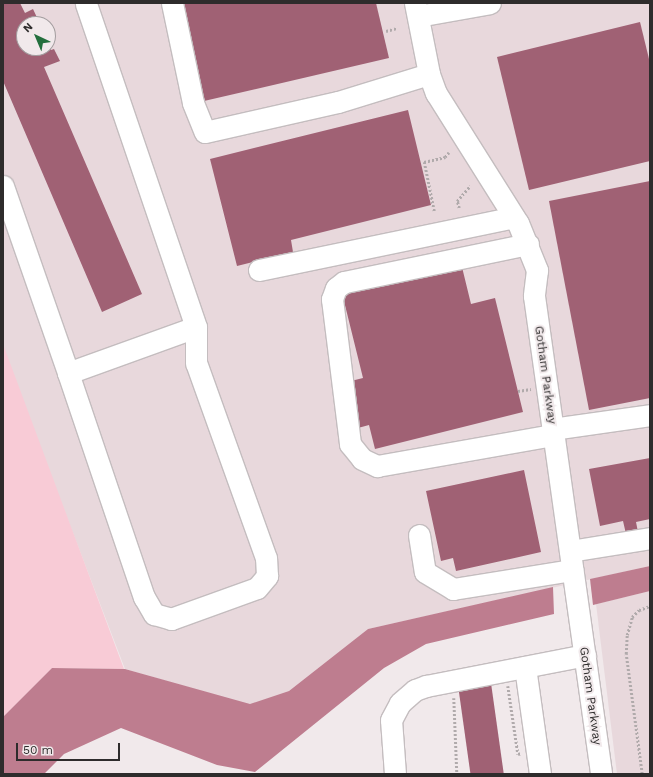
<!DOCTYPE html>
<style>
body{margin:0}
#map{position:relative;width:653px;height:777px;overflow:hidden;background:#f1e9eb;font-family:"Work Sans",sans-serif}
div>[style]{position:absolute}
.built>*{inset:0;background:#e8d8dc}
.green>*{inset:0;background:#f8cbd6}
.water>*{inset:0;background:#be7d8f}
.building>*{inset:0;background:#a06174;transform-origin:0 0}
.path>*{height:2.5px;margin-top:-1.25px;transform-origin:0;background:repeating-linear-gradient(90deg,#b0aaab 0 2px,transparent 0 4px)}
.roads{filter:drop-shadow(1px 0 #c4bdbf) drop-shadow(-1px 0 #c4bdbf) drop-shadow(0 1px #c4bdbf) drop-shadow(0 -1px #c4bdbf)}
.minor>*{height:21px;margin:-10.5px;padding:0 10.5px;transform-origin:10.5px;border-radius:10.5px;background:#fff}
span{translate:-50% -50%;white-space:nowrap;text-align:center;line-height:1.15;-webkit-text-stroke:4px #f1e9eb;paint-order:stroke}
.street-label{font-size:12px;color:#2e2c2c}
.frame{position:absolute;inset:0;border:4px solid #2e2c2c;pointer-events:none}
.north{position:absolute;left:16px;top:16px;width:40px;height:40px;box-sizing:border-box;background:#f1e9eb;border:1px solid #a39d9f;border-radius:50%;rotate:316deg;font-size:11px;font-weight:700;line-height:16px;text-align:center;color:#2e2c2c}
.north::after{content:'';display:block;margin:auto;width:14px;height:18px;background:#236f3d;clip-path:polygon(50% 0,100% 100%,50% 72%,0 100%)}
.scale{position:absolute;left:16px;top:743px;width:104px;height:18px;box-sizing:border-box;border:2px solid #2e2c2c;border-top:0;padding-left:5px;font-size:12px;line-height:14px;white-space:nowrap;color:#2e2c2c;-webkit-text-stroke:3px #f1e9eb;paint-order:stroke}
</style>
<div id="map">
<div class="built">
<div style="clip-path:polygon(evenodd,3px 3px,650px 3px,650px 566px,368px 629px,289px 691px,250px 705px,125px 669px,3px 350px,3px 3px,24px 24px,48px 24px,48px 48px,24px 48px,24px 24px)"></div>
<div style="clip-path:polygon(650px 591px,650px 774px,617px 774px,596px 604px)"></div>
</div>
<div class="green">
<div style="clip-path:polygon(3px 344px,124px 669px,52px 668px,3px 717px)"></div>
</div>
<div class="water">
<div style="clip-path:polygon(650px 566px,650px 591px,593px 605px,590px 579px)"></div>
<div style="clip-path:polygon(553px 587px,554px 614px,426px 644px,384px 668px,255px 772px,217px 765px,121px 728px,64px 754px,44px 774px,3px 774px,3px 717px,52px 668px,125px 669px,250px 704px,289px 691px,368px 629px)"></div>
</div>
<div class="building">
<div style="clip-path:polygon(3px 3px,20px 3px,25px 13px,33px 9px,40px 24px,24px 24px,24px 48px,48px 48px,48px 43px,51px 50px,54px 49px,60px 61px,44px 67px,142px 294px,102px 312px,3px 81px)"></div>
<div style="clip-path:polygon(181px 3px,376px 3px,389px 58px,204px 101px)"></div>
<div style="clip-path:polygon(640px 22px,650px 63px,650px 161px,529px 190px,497px 57px)"></div>
<div style="clip-path:polygon(408px 110px,431px 205px,291px 240px,293px 252px,237px 266px,210px 159px)"></div>
<div style="clip-path:polygon(650px 181px,650px 398px,589px 410px,549px 201px)"></div>
<div style="clip-path:polygon(461px 263px,471px 304px,495px 298px,523px 412px,375px 449px,369px 425px,358px 428px,347px 382px,363px 378px,342px 293px)"></div>
<div style="clip-path:polygon(650px 458px,650px 519px,636px 522px,638px 532px,626px 534px,623px 521px,600px 526px,589px 469px)"></div>
<div style="clip-path:polygon(524px 470px,541px 552px,456px 571px,453px 558px,441px 561px,426px 491px)"></div>
<div style="left:491px;top:683px;width:92px;height:33px;rotate:82deg"></div>
</div>
<div class="path">
<div style="left:386px;top:31px;width:11px;rotate:-15deg"></div>
<div style="left:459px;top:208px;width:7px;rotate:-106deg"></div>
<div style="left:457px;top:201px;width:20px;rotate:-49deg"></div>
<div style="left:434px;top:211px;width:50px;rotate:-101.5deg"></div>
<div style="left:424px;top:162px;width:22px;rotate:-13deg"></div>
<div style="left:445px;top:157px;width:6px;rotate:-51deg"></div>
<div style="left:518px;top:391px;width:13px;rotate:-9deg"></div>
<div style="left:508px;top:686px;width:69px;rotate:81.6deg"></div>
<div style="left:518px;top:754px;width:3px;rotate:-18deg"></div>
<div style="left:454px;top:698px;width:76px;rotate:87.7deg"></div>
<div style="left:642px;top:774px;width:121px;rotate:-97.6deg"></div>
<div style="left:626px;top:654px;width:19px;rotate:-87deg"></div>
<div style="left:627px;top:635px;width:19px;rotate:-74deg"></div>
<div style="left:632px;top:617px;width:10px;rotate:-45deg"></div>
<div style="left:639px;top:610px;width:12px;rotate:-20deg"></div>
</div>
<div class="roads">
<div class="minor">
<div style="left:172px;top:3px;width:102px;rotate:78.1deg"></div>
<div style="left:193px;top:103px;width:31px;rotate:68deg"></div>
<div style="left:205px;top:132px;width:136px;rotate:-12.7deg"></div>
<div style="left:338px;top:102px;width:95px;rotate:-17.1deg"></div>
<div style="left:415px;top:3px;width:72px;rotate:78.8deg"></div>
<div style="left:429px;top:74px;width:20px;rotate:70deg"></div>
<div style="left:436px;top:93px;width:154px;rotate:57.8deg"></div>
<div style="left:518px;top:223px;width:51px;rotate:68deg"></div>
<div style="left:537px;top:270px;width:26px;rotate:97deg"></div>
<div style="left:534px;top:296px;width:483px;rotate:82deg"></div>
<div style="left:418px;top:16px;width:73px;rotate:-10.2deg"></div>
<div style="left:3px;top:186px;width:198px;rotate:70.8deg"></div>
<div style="left:68px;top:373px;width:136px;rotate:-19.8deg"></div>
<div style="left:196px;top:327px;width:342px;rotate:-108.8deg"></div>
<div style="left:528px;top:244px;width:188px;rotate:168.3deg"></div>
<div style="left:344px;top:282px;width:10px;rotate:143deg"></div>
<div style="left:336px;top:288px;width:12px;rotate:110deg"></div>
<div style="left:332px;top:299px;width:146px;rotate:82.9deg"></div>
<div style="left:350px;top:444px;width:19px;rotate:51deg"></div>
<div style="left:362px;top:459px;width:17px;rotate:25deg"></div>
<div style="left:377px;top:466px;width:179px;rotate:-10deg"></div>
<div style="left:259px;top:270px;width:260px;rotate:-11.7deg"></div>
<div style="left:68px;top:373px;width:237px;rotate:71.3deg"></div>
<div style="left:144px;top:597px;width:20px;rotate:60deg"></div>
<div style="left:154px;top:614px;width:18px;rotate:16deg"></div>
<div style="left:171px;top:619px;width:91px;rotate:-19.8deg"></div>
<div style="left:257px;top:588px;width:16px;rotate:-50deg"></div>
<div style="left:267px;top:576px;width:18px;rotate:-93deg"></div>
<div style="left:266px;top:558px;width:207px;rotate:-109.7deg"></div>
<div style="left:196px;top:363px;width:36px;rotate:-90deg"></div>
<div style="left:552px;top:429px;width:99px;rotate:-8.1deg"></div>
<div style="left:419px;top:535px;width:37px;rotate:81deg"></div>
<div style="left:425px;top:572px;width:33px;rotate:31deg"></div>
<div style="left:453px;top:589px;width:121px;rotate:-9.1deg"></div>
<div style="left:570px;top:551px;width:81px;rotate:-9.2deg"></div>
<div style="left:525px;top:667px;width:108px;rotate:82deg"></div>
<div style="left:395px;top:774px;width:54px;rotate:-94.2deg"></div>
<div style="left:391px;top:720px;width:19px;rotate:-62deg"></div>
<div style="left:400px;top:703px;width:20px;rotate:-41deg"></div>
<div style="left:415px;top:690px;width:12px;rotate:-20deg"></div>
<div style="left:426px;top:686px;width:162px;rotate:-11deg"></div>
</div>
</div>
<div class="street-label">
<span style="left:545px;top:375px;rotate:82deg">Gotham Parkway</span>
<span style="left:590px;top:696px;rotate:82deg">Gotham Parkway</span>
</div>
<div class="frame"></div>
<div class="north">N</div>
<div class="scale">50 m</div>
</div>
